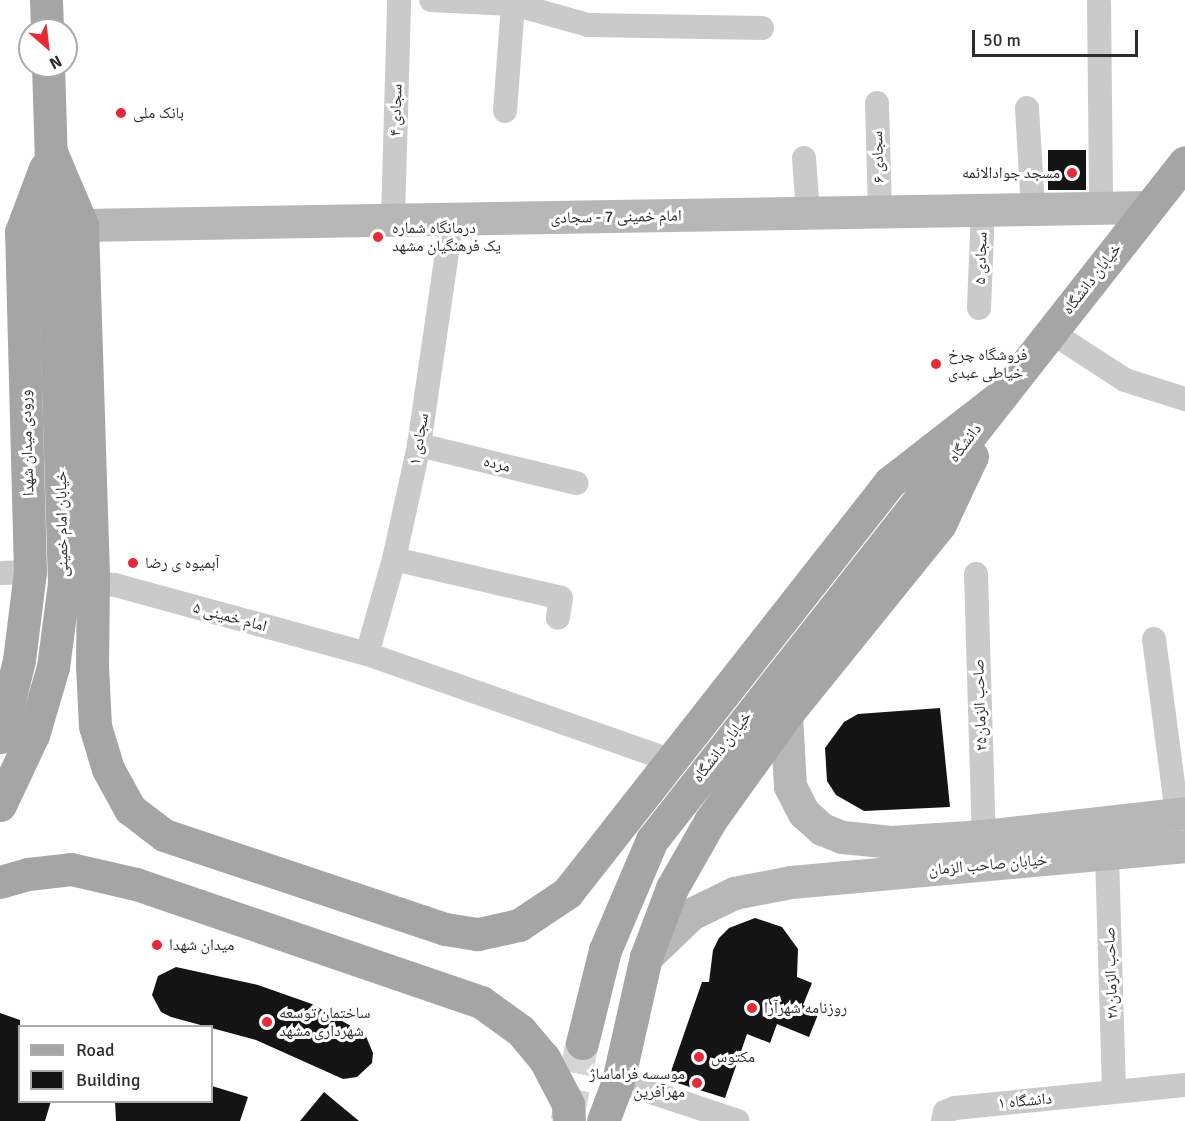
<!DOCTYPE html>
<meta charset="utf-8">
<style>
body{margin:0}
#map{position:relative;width:1185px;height:1121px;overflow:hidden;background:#fff;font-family:Signika,"Noto Naskh Arabic",sans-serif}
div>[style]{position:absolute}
.building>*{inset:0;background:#141414;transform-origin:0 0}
.primary-tunnel>*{height:33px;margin-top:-16.5px;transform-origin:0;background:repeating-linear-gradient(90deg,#d5d5d5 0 33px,transparent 0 49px)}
.street>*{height:24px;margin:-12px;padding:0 12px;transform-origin:12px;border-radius:12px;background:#cacaca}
.secondary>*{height:33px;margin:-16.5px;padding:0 16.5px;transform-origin:16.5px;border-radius:16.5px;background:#b7b7b7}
.primary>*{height:33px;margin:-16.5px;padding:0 16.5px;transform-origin:16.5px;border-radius:16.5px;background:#a5a5a5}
.dots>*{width:16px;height:16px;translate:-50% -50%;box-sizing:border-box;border:3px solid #fff;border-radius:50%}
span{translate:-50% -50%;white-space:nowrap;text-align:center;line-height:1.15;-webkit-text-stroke:6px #fff;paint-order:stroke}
.street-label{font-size:16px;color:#2d2d2d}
.poi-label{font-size:16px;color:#2d2d2d}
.left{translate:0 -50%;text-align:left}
.right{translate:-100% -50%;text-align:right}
.legend{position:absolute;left:18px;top:1025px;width:195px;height:78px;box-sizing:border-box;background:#fff;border:2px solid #ababab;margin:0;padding:8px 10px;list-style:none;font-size:18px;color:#2d2d2d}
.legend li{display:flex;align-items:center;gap:12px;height:30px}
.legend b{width:30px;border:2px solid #ababab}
.north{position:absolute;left:18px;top:18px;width:60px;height:60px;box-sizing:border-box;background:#fff;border:2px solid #ababab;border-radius:50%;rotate:152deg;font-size:16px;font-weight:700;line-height:24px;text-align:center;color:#2d2d2d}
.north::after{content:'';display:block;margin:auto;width:21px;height:27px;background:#eb2836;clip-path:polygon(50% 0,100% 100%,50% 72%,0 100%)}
.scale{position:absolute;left:972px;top:30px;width:166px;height:27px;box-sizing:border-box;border:3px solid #2d2d2d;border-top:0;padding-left:8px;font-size:18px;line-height:21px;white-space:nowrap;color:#2d2d2d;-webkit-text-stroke:4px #fff;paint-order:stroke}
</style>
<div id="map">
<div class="building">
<div style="left:1048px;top:150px;width:38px;height:40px"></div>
<div style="clip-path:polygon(940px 708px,950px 807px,864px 811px,836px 795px,827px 781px,825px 748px,844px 722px,858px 714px)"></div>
<div style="clip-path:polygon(755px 918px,782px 927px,798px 949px,797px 977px,812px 983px,803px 1005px,819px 1012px,809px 1037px,777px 1024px,770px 1043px,747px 1034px,725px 1098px,668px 1080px,702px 982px,709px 982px,713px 950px,719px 938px,729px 928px)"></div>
<div style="clip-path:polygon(176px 967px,258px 985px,312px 1004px,365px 1034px,373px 1053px,372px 1063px,357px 1077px,343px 1079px,256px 1040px,171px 1017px,161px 1012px,152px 995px,158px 976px)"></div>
<div style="clip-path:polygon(0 1013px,20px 1020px,20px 1101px,51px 1101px,45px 1121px,0 1121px)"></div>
<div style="clip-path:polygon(212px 1086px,248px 1097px,240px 1121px,116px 1121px,115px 1101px,212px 1101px)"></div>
<div style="clip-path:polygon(324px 1092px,359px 1121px,300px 1121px)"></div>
</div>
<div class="primary-tunnel">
<div style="left:567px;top:1121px;width:79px;rotate:-79.1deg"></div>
</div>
<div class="street">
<div style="left:431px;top:0;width:82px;rotate:2.8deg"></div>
<div style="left:513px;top:4px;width:78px;rotate:15.6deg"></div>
<div style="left:588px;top:25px;width:174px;rotate:1deg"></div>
<div style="left:1099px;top:3px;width:204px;rotate:89.4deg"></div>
<div style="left:877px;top:103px;width:108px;rotate:88.4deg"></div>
<div style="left:1027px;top:108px;width:100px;rotate:86.6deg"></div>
<div style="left:505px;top:111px;width:107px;rotate:-85.7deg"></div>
<div style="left:804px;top:158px;width:55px;rotate:85.8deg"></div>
<div style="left:393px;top:220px;width:220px;rotate:-88.4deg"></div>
<div style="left:979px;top:308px;width:99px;rotate:-87.7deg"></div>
<div style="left:1051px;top:332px;width:88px;rotate:33deg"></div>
<div style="left:1125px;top:380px;width:63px;rotate:17.6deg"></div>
<div style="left:419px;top:445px;width:162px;rotate:13.6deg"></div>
<div style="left:394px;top:559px;width:171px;rotate:13.1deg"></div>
<div style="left:561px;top:598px;width:20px;rotate:99deg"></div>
<div style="left:0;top:573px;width:30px;rotate:-2deg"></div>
<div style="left:976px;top:574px;width:262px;rotate:88.3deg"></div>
<div style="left:93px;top:583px;width:22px;rotate:5deg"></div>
<div style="left:115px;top:585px;width:261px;rotate:15.3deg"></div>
<div style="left:367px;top:654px;width:321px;rotate:19.3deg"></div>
<div style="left:1154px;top:639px;width:177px;rotate:82.5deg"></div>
<div style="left:367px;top:654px;width:99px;rotate:-74.1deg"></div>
<div style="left:394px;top:559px;width:117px;rotate:-77.6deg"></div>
<div style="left:419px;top:445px;width:228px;rotate:-81.7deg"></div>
<div style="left:1107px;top:855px;width:235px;rotate:88.3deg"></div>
<div style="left:618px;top:1081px;width:126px;rotate:18.4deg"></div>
<div style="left:943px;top:1121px;width:9px;rotate:-77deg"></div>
<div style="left:945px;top:1112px;width:11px;rotate:-22deg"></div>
<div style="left:955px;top:1108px;width:231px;rotate:-5.7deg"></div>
</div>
<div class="secondary">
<div style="left:82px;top:225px;width:1067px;rotate:-0.97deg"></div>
<div style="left:786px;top:715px;width:71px;rotate:86.8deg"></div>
<div style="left:790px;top:786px;width:30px;rotate:63deg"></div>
<div style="left:804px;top:813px;width:24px;rotate:42deg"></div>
<div style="left:822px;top:829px;width:22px;rotate:22deg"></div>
<div style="left:842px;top:837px;width:49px;rotate:5.8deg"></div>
<div style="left:891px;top:842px;width:93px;rotate:-3.7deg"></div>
<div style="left:984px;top:836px;width:202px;rotate:-6.5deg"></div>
<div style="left:646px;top:957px;width:62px;rotate:-43.7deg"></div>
<div style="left:691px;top:914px;width:48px;rotate:-26deg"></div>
<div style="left:734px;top:893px;width:58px;rotate:-10.9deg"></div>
<div style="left:791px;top:882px;width:396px;rotate:-5.2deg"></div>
</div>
<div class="primary">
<div style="left:46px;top:0;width:30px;rotate:88deg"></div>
<div style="left:51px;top:152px;width:79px;rotate:67deg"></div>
<div style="left:82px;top:225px;width:358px;rotate:88.2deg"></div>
<div style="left:93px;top:583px;width:82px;rotate:90.7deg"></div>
<div style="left:92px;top:665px;width:61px;rotate:87.2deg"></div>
<div style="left:95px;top:726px;width:45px;rotate:73.2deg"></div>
<div style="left:108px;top:769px;width:46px;rotate:61.2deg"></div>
<div style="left:130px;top:809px;width:43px;rotate:37.4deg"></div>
<div style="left:164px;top:835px;width:296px;rotate:18.5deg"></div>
<div style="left:445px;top:929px;width:33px;rotate:9deg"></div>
<div style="left:478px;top:934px;width:42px;rotate:-12.4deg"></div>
<div style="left:519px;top:925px;width:58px;rotate:-33.7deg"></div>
<div style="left:567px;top:893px;width:523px;rotate:-51.84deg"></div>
<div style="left:890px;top:482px;width:138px;rotate:-37.9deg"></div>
<div style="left:0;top:737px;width:79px;rotate:-76.1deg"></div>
<div style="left:19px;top:660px;width:89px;rotate:-82.9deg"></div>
<div style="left:30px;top:572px;width:340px;rotate:-91.5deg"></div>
<div style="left:21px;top:232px;width:68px;rotate:-69.4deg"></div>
<div style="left:0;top:805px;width:77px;rotate:-64.8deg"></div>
<div style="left:33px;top:735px;width:71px;rotate:-73.6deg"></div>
<div style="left:53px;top:667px;width:85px;rotate:-82.5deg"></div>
<div style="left:64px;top:583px;width:517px;rotate:-91.77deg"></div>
<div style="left:0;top:882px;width:29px;rotate:-16deg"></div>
<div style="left:28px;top:874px;width:43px;rotate:-6.6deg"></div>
<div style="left:71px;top:869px;width:67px;rotate:13deg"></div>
<div style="left:136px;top:884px;width:365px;rotate:18.9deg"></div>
<div style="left:481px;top:1002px;width:49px;rotate:35.9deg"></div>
<div style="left:521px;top:1031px;width:35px;rotate:50deg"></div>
<div style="left:544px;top:1058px;width:52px;rotate:62.4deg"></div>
<div style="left:568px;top:1104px;width:17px;rotate:87deg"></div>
<div style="left:582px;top:1043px;width:96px;rotate:-76.1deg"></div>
<div style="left:605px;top:950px;width:120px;rotate:-66.9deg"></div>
<div style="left:652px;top:840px;width:862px;rotate:-51.83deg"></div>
<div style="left:603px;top:1121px;width:43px;rotate:-69.4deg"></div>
<div style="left:618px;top:1081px;width:127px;rotate:-77.3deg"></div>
<div style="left:646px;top:957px;width:74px;rotate:-69.4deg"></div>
<div style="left:672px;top:888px;width:77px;rotate:-60.4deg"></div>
<div style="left:710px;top:821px;width:130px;rotate:-54.4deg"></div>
<div style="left:786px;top:715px;width:245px;rotate:-51.1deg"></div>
<div style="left:940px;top:524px;width:75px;rotate:-64.8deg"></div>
</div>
<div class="dots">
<div style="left:121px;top:113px;background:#eb2836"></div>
<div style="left:1072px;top:173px;background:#eb2836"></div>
<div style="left:378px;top:237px;background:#eb2836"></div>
<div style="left:936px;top:364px;background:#eb2836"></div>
<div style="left:133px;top:563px;background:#eb2836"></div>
<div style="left:157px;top:945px;background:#eb2836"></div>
<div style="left:752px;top:1008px;background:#eb2836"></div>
<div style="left:267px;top:1022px;background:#eb2836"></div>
<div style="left:699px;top:1057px;background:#eb2836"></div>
<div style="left:697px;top:1083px;background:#eb2836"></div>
</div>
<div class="street-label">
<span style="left:396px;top:110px;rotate:-88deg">سجادی ۴</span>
<span style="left:878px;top:157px;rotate:-92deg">سجادی ۶</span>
<span style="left:616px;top:217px;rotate:-1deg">امام خمینی 7 - سجادی</span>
<span style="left:981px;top:258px;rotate:-88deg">سجادی ۵</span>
<span style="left:1092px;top:279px;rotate:-52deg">خیابان دانشگاه</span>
<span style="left:419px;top:439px;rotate:-80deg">سجادی ۱</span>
<span style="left:27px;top:443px;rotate:-92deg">ورودی میدان شهدا</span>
<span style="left:965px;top:443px;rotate:-53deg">دانشگاه</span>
<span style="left:497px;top:464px;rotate:14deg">مرده</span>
<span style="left:62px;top:524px;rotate:-91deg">خیابان امام خمینی</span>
<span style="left:230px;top:617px;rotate:15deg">امام خمینی ۵</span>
<span style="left:980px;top:705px;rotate:-92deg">صاحب الزمان۲۵</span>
<span style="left:722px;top:747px;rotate:-52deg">خیابان دانشگاه</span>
<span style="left:988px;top:865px;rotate:-5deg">خیابان صاحب الزمان</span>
<span style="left:1111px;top:973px;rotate:-92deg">صاحب الزمان۲۸</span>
<span style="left:1025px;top:1101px;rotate:-5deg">دانشگاه ۱</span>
</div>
<div class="poi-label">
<span class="left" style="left:133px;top:113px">بانک ملی</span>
<span class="right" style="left:1060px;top:173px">مسجد جوادالائمه</span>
<span class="left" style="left:392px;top:237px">درمانگاه شماره<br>یک فرهنگیان مشهد</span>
<span class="left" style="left:948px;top:364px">فروشگاه چرخ<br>خیاطی عبدی</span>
<span class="left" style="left:145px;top:563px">آبمیوه ی رضا</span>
<span class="left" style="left:169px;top:945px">میدان شهدا</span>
<span class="left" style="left:764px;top:1008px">روزنامه شهرآرا</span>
<span class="left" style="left:279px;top:1022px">ساختمان توسعه<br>شهرداری مشهد</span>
<span class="left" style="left:711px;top:1057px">مکتوس</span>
<span class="right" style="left:685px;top:1083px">موسسه فراماساژ<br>مهرآفرین</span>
</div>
<ul class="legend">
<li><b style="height:8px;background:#a5a5a5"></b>Road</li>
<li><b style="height:16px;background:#141414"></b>Building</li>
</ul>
<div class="north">N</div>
<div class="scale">50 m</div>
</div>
